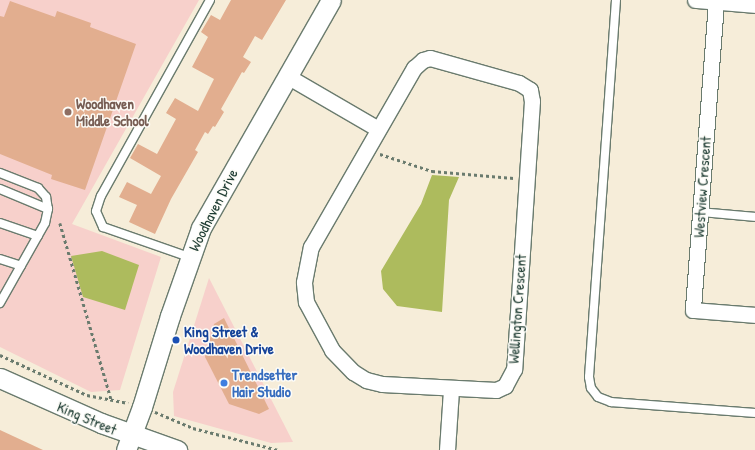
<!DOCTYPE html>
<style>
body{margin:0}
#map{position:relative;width:755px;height:450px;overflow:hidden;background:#f6edd9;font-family:"Patrick Hand",sans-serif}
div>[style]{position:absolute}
.built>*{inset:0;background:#f7d0cb}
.green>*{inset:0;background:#adbb5d}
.building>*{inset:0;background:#e2ae8f}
.path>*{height:2.5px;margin-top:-1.25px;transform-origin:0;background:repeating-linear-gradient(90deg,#6a7b6e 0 3px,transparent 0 6px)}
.roads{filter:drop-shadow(1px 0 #6a7b6e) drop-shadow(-1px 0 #6a7b6e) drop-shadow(0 1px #6a7b6e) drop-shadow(0 -1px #6a7b6e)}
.service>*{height:8px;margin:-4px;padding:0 4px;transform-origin:4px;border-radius:4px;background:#fff}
.minor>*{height:15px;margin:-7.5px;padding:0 7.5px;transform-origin:7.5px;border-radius:7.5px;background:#fff}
.tertiary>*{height:19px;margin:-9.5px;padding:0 9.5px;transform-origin:9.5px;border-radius:9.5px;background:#fff}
.dots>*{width:11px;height:11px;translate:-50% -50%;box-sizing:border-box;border:2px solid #fdfcf7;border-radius:50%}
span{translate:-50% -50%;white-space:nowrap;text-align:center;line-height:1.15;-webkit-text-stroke:3px #fdfcf7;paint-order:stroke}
.education-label{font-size:15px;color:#785e54;font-weight:700}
.left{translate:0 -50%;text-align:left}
.street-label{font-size:15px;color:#1f3d34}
.transit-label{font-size:15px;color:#164399;font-weight:700}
.shop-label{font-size:15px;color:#366cbe;font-weight:700}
</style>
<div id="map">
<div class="built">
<div style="clip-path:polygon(0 0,199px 0,72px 224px,161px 257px,120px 390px,91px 392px,0 347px)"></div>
<div style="clip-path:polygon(209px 278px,293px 442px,271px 443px,174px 416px,173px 392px)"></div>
</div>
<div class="green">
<div style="clip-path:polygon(432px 175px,459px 177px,449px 200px,442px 312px,397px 306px,383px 289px,381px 271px,421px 204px)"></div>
<div style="clip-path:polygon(102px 251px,139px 265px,125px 310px,83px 297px,71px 256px)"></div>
</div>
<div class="building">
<div style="clip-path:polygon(231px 0,286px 0,262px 40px,255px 36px,243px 57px,251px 62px,244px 73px,242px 72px,221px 109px,224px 112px,215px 127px,213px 126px,208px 134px,205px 132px,195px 150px,198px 152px,171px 199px,155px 234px,129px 222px,137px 205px,119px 197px,127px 182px,151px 194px,161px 176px,130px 158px,138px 144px,157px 154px,176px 119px,166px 113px,175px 98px,198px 111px,214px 79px,192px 67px,208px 37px,201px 32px,211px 15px,220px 20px)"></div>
<div style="clip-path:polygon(10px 1px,55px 17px,57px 11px,91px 23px,90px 27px,136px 44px,85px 190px,51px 179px,52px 175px,0 154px,0 16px,4px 17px)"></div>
<div style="clip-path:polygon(224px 318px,269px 409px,259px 414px,229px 404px,205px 357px,214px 324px)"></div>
<div style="clip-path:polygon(0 430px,43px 450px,0 450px)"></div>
</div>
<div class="path">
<div style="left:380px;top:154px;width:55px;rotate:18.1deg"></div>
<div style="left:432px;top:171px;width:82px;rotate:4.9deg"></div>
<div style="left:60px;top:223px;width:183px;rotate:73.8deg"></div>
<div style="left:0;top:355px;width:96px;rotate:24.7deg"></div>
<div style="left:87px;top:395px;width:42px;rotate:11deg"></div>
<div style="left:155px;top:412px;width:41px;rotate:22.8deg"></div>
<div style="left:193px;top:428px;width:88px;rotate:14.5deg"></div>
</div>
<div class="roads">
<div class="service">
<div style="left:616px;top:0;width:378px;rotate:94.1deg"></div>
<div style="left:589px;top:377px;width:11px;rotate:80deg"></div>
<div style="left:591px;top:388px;width:11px;rotate:52deg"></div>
<div style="left:598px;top:397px;width:14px;rotate:21deg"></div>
<div style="left:611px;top:402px;width:144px;rotate:4.4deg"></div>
<div style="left:0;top:173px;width:41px;rotate:21.5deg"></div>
<div style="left:38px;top:188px;width:12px;rotate:48deg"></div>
<div style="left:46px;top:197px;width:12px;rotate:81deg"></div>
<div style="left:48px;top:209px;width:14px;rotate:102deg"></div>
<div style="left:45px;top:223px;width:92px;rotate:119.4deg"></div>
<div style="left:0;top:189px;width:52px;rotate:22.6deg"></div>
<div style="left:700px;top:212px;width:55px;rotate:5.2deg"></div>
<div style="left:0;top:223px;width:40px;rotate:18.9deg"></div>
<div style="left:189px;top:257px;width:91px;rotate:-160.8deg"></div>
<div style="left:103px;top:227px;width:17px;rotate:-114deg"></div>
<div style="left:96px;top:211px;width:16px;rotate:-72deg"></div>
<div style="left:101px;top:196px;width:224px;rotate:-60.9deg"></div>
<div style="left:0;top:259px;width:22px;rotate:18deg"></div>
</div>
<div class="minor">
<div style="left:695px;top:0;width:60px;rotate:4.8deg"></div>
<div style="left:716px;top:2px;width:309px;rotate:94.3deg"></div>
<div style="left:693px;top:310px;width:62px;rotate:4.6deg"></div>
<div style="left:430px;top:58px;width:92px;rotate:15.7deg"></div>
<div style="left:519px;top:83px;width:13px;rotate:32deg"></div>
<div style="left:530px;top:90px;width:11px;rotate:80deg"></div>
<div style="left:532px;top:101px;width:269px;rotate:93.8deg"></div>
<div style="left:514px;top:369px;width:19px;rotate:118deg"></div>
<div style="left:505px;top:386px;width:10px;rotate:156deg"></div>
<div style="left:496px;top:390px;width:114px;rotate:-177deg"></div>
<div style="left:382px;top:384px;width:16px;rotate:-166deg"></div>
<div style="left:366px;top:380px;width:15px;rotate:-148deg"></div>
<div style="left:353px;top:372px;width:30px;rotate:-134deg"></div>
<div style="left:332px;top:350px;width:55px;rotate:-118.4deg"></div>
<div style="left:306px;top:302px;width:20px;rotate:-96deg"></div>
<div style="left:304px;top:282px;width:36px;rotate:-79deg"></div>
<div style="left:311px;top:247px;width:207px;rotate:-60.1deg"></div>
<div style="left:414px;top:68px;width:12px;rotate:-42deg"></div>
<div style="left:423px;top:60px;width:7px;rotate:-16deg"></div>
<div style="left:287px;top:76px;width:105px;rotate:30.2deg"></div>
<div style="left:447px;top:450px;width:61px;rotate:-86.2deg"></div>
</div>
<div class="tertiary">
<div style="left:0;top:378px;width:111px;rotate:24deg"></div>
<div style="left:101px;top:423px;width:81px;rotate:19.6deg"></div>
<div style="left:126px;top:450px;width:46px;rotate:-69.6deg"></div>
<div style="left:142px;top:407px;width:95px;rotate:-72.9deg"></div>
<div style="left:170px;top:316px;width:93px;rotate:-70.6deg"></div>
<div style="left:201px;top:228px;width:262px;rotate:-60.3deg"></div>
</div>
</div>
<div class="dots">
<div style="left:68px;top:112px;background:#8d6e63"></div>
<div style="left:176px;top:340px;background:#1a4fb4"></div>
<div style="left:224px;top:383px;background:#3f7fe0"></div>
</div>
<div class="education-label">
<span class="left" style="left:76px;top:112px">Woodhaven<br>Middle School</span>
</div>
<div class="street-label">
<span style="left:702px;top:187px;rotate:-86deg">Westview Crescent</span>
<span style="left:213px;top:210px;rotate:-63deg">Woodhaven Drive</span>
<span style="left:517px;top:309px;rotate:-86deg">Wellington Crescent</span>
<span style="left:87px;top:418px;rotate:23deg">King Street</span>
</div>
<div class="transit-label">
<span class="left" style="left:184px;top:340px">King Street &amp;<br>Woodhaven Drive</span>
</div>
<div class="shop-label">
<span class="left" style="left:232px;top:383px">Trendsetter<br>Hair Studio</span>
</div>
</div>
